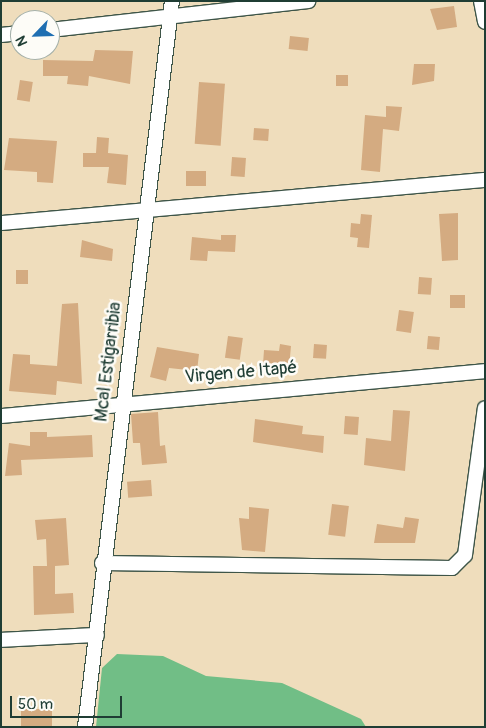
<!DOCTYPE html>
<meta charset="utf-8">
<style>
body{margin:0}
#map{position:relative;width:486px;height:728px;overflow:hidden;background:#efddbc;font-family:Pangolin,sans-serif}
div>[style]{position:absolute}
.forest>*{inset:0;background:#71be86}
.building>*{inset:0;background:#d4ab81;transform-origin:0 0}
.roads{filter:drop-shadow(1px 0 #3e5548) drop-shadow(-1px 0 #3e5548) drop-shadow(0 1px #3e5548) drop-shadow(0 -1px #3e5548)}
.street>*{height:14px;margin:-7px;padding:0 7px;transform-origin:7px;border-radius:7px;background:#fff}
span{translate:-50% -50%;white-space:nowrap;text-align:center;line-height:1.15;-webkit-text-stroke:5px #fdfcf7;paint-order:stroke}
.street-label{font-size:18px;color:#1f3d34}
.frame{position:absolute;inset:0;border:2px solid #1f3d34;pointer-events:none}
.north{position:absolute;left:10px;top:10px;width:50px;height:50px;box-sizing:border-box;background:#fdfcf7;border:1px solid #a4b0a9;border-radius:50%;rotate:246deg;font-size:14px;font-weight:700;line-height:20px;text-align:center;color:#1f3d34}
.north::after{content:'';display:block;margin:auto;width:18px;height:22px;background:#1f6fb2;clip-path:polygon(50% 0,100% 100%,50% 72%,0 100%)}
.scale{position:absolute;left:10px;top:696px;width:112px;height:22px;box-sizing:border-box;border:2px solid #1f3d34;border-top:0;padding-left:6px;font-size:15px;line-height:18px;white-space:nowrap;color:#1f3d34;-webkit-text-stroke:4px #fdfcf7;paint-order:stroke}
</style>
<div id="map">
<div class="forest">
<div style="clip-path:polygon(117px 654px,163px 656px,206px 676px,282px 683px,361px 719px,366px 727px,96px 727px,102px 668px)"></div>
</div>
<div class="building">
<div style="clip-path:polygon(454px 6px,457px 27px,437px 30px,430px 9px)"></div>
<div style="left:290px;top:36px;width:19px;height:13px;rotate:6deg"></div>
<div style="clip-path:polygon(95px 50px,133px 51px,130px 84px,89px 76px,88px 86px,67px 84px,68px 76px,43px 76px,43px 60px,93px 61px)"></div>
<div style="clip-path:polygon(414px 64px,435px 64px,434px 81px,412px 85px)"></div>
<div style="left:336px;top:75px;width:12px;height:11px"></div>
<div style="left:20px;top:80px;width:13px;height:20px;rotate:9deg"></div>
<div style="left:199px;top:82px;width:26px;height:62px;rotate:4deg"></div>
<div style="clip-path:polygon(386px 106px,402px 107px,399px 131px,383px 129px,380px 172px,361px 170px,365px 115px,386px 117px)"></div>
<div style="left:254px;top:128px;width:15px;height:12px;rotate:4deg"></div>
<div style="clip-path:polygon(97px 137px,109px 138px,108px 153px,128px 155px,126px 185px,107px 183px,109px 167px,83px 167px,83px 153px,96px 153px)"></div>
<div style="clip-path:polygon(9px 138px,57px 141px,53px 183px,37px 182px,37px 172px,4px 170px)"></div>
<div style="left:232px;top:157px;width:14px;height:19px;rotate:4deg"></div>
<div style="left:186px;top:171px;width:20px;height:15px"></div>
<div style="clip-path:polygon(458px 213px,458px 260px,442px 261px,439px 214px)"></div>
<div style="clip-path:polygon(361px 214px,372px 215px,369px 248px,357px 247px,358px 238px,350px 237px,351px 223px,360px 224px)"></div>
<div style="clip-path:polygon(221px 235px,236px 235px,235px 252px,208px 251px,207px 261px,190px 260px,192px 237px,221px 240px)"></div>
<div style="clip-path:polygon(82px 240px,113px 249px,112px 261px,80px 257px)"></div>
<div style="left:16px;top:270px;width:12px;height:14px"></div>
<div style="left:419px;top:277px;width:13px;height:17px;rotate:4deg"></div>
<div style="left:450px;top:295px;width:15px;height:13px"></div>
<div style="clip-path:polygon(78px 303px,82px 384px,57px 381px,56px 395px,9px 391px,13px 354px,30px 355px,30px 364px,57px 366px,62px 304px)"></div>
<div style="left:399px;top:310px;width:15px;height:21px;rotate:8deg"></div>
<div style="left:228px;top:336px;width:15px;height:22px;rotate:8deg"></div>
<div style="left:428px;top:336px;width:12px;height:13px;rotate:5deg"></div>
<div style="clip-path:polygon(280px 344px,291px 346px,289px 368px,263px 364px,264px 350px,279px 351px)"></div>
<div style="left:314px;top:344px;width:13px;height:14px;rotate:4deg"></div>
<div style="clip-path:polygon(157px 347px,199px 354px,197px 371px,169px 368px,166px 381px,150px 377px)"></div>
<div style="clip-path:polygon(393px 410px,410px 411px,405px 471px,364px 465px,366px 438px,391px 441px)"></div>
<div style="clip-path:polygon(158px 412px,160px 446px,165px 445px,167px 463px,142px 465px,140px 443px,133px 443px,131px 414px)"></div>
<div style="left:345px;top:416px;width:14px;height:18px;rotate:4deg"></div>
<div style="clip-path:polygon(255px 419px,303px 426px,302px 434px,324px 436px,323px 453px,253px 442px)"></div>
<div style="clip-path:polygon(30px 432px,47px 432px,47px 437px,92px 435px,93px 457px,21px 460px,22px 475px,5px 476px,9px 443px,30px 446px)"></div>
<div style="left:151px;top:480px;width:16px;height:24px;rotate:86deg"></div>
<div style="left:332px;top:504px;width:17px;height:31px;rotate:7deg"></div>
<div style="clip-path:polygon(249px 507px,269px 509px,265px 552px,242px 550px,239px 518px,249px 519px)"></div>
<div style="clip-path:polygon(405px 517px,419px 519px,415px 543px,374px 543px,377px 524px,403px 528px)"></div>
<div style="clip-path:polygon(66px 518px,69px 565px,55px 566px,55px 594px,73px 593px,74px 613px,34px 615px,33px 566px,47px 566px,46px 539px,37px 540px,35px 520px)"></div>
<div style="left:52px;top:709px;width:18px;height:31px;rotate:90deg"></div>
</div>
<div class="roads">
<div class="street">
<div style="left:481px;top:1px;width:21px;rotate:79deg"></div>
<div style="left:50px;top:30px;width:260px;rotate:-6.4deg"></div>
<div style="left:1px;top:35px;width:19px;rotate:-6deg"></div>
<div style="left:1px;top:223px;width:486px;rotate:-5.1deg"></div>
<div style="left:1px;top:416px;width:486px;rotate:-5.3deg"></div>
<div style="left:102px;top:563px;width:350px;rotate:0.8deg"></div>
<div style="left:452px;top:568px;width:18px;rotate:-45deg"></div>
<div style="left:465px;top:555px;width:148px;rotate:-82.3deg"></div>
<div style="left:1px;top:640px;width:96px;rotate:-3deg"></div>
<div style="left:85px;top:727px;width:731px;rotate:-83.17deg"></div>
</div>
</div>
<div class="street-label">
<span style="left:109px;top:362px;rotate:-83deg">Mcal Estigarribia</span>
<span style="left:241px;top:373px;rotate:-5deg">Virgen de Itapé</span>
</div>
<div class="frame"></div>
<div class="north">N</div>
<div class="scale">50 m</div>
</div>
